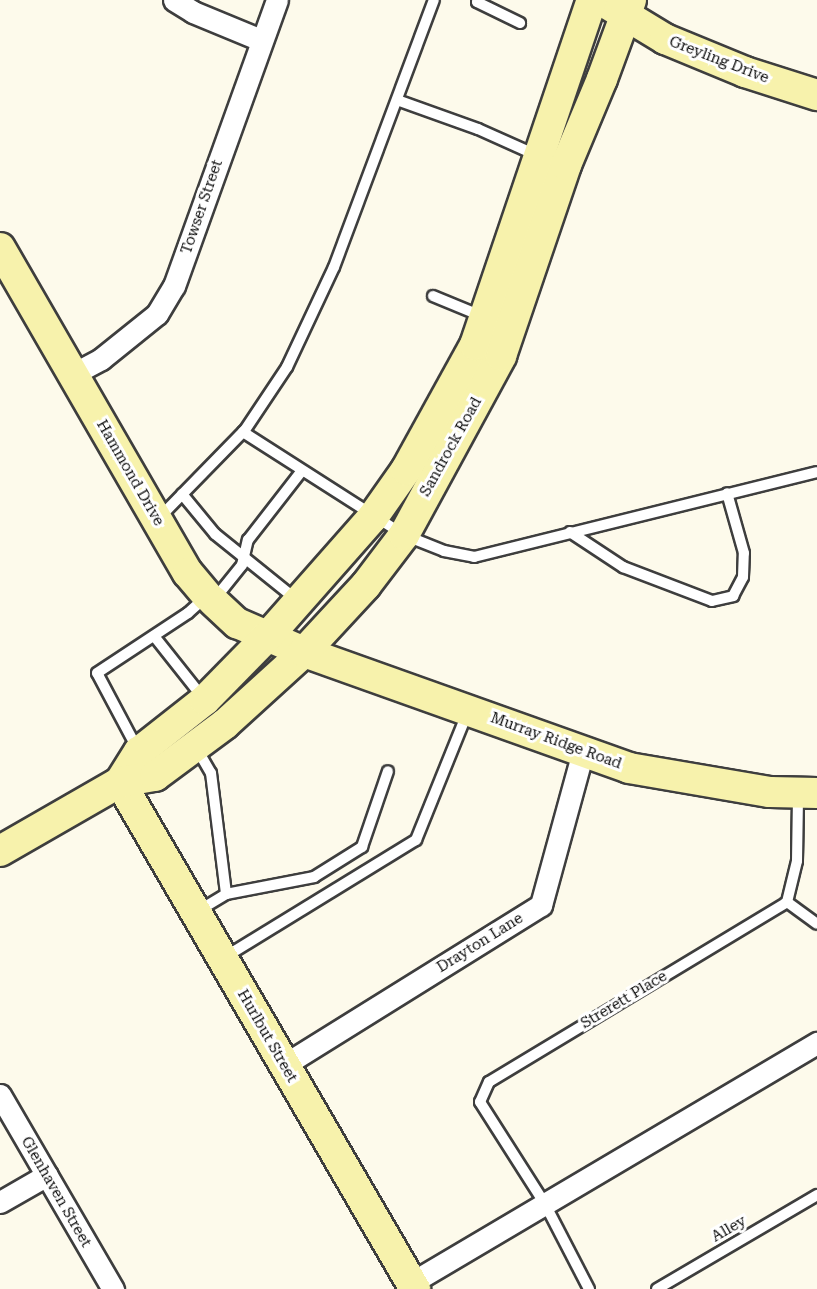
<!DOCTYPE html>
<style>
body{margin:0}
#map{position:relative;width:817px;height:1289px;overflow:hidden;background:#fdfaeb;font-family:"Roboto Serif",serif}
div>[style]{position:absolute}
.roads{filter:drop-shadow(2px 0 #3e3e3e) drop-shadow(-2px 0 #3e3e3e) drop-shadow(0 2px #3e3e3e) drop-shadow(0 -2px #3e3e3e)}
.lane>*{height:10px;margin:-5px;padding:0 5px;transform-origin:5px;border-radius:5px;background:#fff}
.street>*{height:21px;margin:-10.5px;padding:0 10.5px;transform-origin:10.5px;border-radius:10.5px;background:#fff}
.secondary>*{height:30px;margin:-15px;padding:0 15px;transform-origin:15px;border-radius:15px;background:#f7f2ac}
span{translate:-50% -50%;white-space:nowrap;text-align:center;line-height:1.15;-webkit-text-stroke:6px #fff;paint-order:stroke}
.street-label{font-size:15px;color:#0b0b0b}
</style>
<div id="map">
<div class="roads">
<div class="lane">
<div style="left:478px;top:0;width:2px;rotate:117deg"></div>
<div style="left:477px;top:2px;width:48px;rotate:26deg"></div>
<div style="left:397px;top:100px;width:86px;rotate:19.7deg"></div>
<div style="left:478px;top:129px;width:64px;rotate:24.1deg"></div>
<div style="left:433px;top:296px;width:55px;rotate:22.4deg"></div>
<div style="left:243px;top:432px;width:191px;rotate:32.6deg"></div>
<div style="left:404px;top:535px;width:43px;rotate:21.8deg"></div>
<div style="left:444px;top:551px;width:31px;rotate:11deg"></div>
<div style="left:474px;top:557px;width:353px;rotate:-13.9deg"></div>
<div style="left:182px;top:494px;width:52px;rotate:50.5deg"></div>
<div style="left:215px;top:534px;width:105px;rotate:38.8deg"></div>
<div style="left:159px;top:518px;width:123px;rotate:-45.7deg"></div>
<div style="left:245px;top:430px;width:76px;rotate:-56.3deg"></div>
<div style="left:287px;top:367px;width:110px;rotate:-64.8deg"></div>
<div style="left:334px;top:267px;width:285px;rotate:-69.5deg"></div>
<div style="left:570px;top:532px;width:64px;rotate:33.4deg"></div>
<div style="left:623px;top:567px;width:95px;rotate:20.9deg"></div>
<div style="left:712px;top:601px;width:22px;rotate:-13deg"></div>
<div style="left:733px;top:596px;width:21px;rotate:-62deg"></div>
<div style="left:743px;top:577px;width:24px;rotate:-88deg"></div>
<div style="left:744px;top:553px;width:62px;rotate:-105.8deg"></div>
<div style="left:213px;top:601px;width:46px;rotate:-51.1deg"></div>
<div style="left:242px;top:565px;width:26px;rotate:-77deg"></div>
<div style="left:248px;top:540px;width:86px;rotate:-52.1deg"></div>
<div style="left:154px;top:636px;width:80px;rotate:51.6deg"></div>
<div style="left:197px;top:749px;width:28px;rotate:60deg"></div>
<div style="left:211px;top:773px;width:122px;rotate:82.9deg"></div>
<div style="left:226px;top:894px;width:90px;rotate:-10.9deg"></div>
<div style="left:314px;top:877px;width:57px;rotate:-32deg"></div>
<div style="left:362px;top:847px;width:80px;rotate:-71.1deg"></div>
<div style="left:138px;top:750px;width:87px;rotate:-118deg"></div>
<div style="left:97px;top:673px;width:109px;rotate:-33.4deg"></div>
<div style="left:188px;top:613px;width:25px;rotate:-42deg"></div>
<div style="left:787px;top:902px;width:37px;rotate:36deg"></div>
<div style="left:198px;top:911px;width:33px;rotate:-31deg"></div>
<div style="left:225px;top:957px;width:224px;rotate:-31.5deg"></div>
<div style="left:416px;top:840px;width:139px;rotate:-68deg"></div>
<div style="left:589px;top:1289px;width:96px;rotate:-117.4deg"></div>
<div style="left:545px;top:1204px;width:121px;rotate:-122.5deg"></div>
<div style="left:480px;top:1102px;width:22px;rotate:-66deg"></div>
<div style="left:489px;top:1082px;width:348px;rotate:-31.1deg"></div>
<div style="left:787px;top:902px;width:42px;rotate:-76.3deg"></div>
<div style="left:797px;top:861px;width:67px;rotate:-89.1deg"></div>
<div style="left:657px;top:1289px;width:186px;rotate:-30.4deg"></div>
</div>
<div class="street">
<div style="left:174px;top:0;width:22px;rotate:32deg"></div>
<div style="left:193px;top:12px;width:74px;rotate:22.4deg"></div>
<div style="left:73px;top:374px;width:32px;rotate:-28deg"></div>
<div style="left:101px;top:359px;width:72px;rotate:-38.8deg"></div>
<div style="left:157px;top:314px;width:33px;rotate:-59deg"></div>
<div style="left:174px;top:286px;width:304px;rotate:-70.2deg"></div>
<div style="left:284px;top:1065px;width:303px;rotate:-31.9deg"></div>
<div style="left:541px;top:905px;width:160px;rotate:-74.7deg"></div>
<div style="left:0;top:1095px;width:225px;rotate:59.8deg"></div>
<div style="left:0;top:1202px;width:54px;rotate:-29.9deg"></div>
<div style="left:411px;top:1283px;width:472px;rotate:-30.6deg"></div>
</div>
<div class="secondary">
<div style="left:609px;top:5px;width:66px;rotate:31.3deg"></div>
<div style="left:665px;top:39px;width:87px;rotate:22.4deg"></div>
<div style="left:745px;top:72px;width:76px;rotate:17.7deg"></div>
<div style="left:0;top:248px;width:375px;rotate:60deg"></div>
<div style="left:188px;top:573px;width:30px;rotate:50deg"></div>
<div style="left:213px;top:601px;width:33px;rotate:43deg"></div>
<div style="left:237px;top:623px;width:73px;rotate:23.4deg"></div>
<div style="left:304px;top:652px;width:345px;rotate:19.6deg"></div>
<div style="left:629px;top:768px;width:143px;rotate:9.7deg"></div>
<div style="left:770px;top:792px;width:47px;rotate:1.2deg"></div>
<div style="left:120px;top:782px;width:36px;rotate:-58deg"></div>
<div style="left:139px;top:752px;width:84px;rotate:-38.2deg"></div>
<div style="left:205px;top:700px;width:90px;rotate:-45.5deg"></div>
<div style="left:268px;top:636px;width:159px;rotate:-48.6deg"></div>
<div style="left:373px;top:517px;width:57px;rotate:-54.9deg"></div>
<div style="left:406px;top:470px;width:143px;rotate:-61.1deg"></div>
<div style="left:475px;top:345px;width:364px;rotate:-71.3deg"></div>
<div style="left:120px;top:782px;width:587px;rotate:59.81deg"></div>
<div style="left:0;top:851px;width:138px;rotate:-29.9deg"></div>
<div style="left:120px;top:782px;width:36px;rotate:-10deg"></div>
<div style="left:155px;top:776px;width:87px;rotate:-36.6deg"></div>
<div style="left:225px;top:724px;width:107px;rotate:-42.3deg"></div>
<div style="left:304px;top:652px;width:91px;rotate:-47.2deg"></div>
<div style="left:366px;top:585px;width:63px;rotate:-52.8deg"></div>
<div style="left:404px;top:535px;width:204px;rotate:-61.5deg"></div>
<div style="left:501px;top:356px;width:202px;rotate:-71.2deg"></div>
<div style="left:566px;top:165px;width:93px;rotate:-67.3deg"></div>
<div style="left:602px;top:79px;width:84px;rotate:-69.8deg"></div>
</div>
</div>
<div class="street-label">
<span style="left:719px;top:60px;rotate:21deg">Greyling Drive</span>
<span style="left:202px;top:207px;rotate:-71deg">Towser Street</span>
<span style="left:451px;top:447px;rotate:-61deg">Sandrock Road</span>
<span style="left:130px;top:473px;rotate:60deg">Hammond Drive</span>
<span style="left:556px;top:741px;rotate:20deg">Murray Ridge Road</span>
<span style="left:480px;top:943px;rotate:-32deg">Drayton Lane</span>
<span style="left:624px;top:1000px;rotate:-31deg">Strerett Place</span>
<span style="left:267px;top:1036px;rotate:60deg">Hurlbut Street</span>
<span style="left:56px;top:1192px;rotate:60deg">Glenhaven Street</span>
<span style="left:729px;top:1229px;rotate:-30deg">Alley</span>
</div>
</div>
